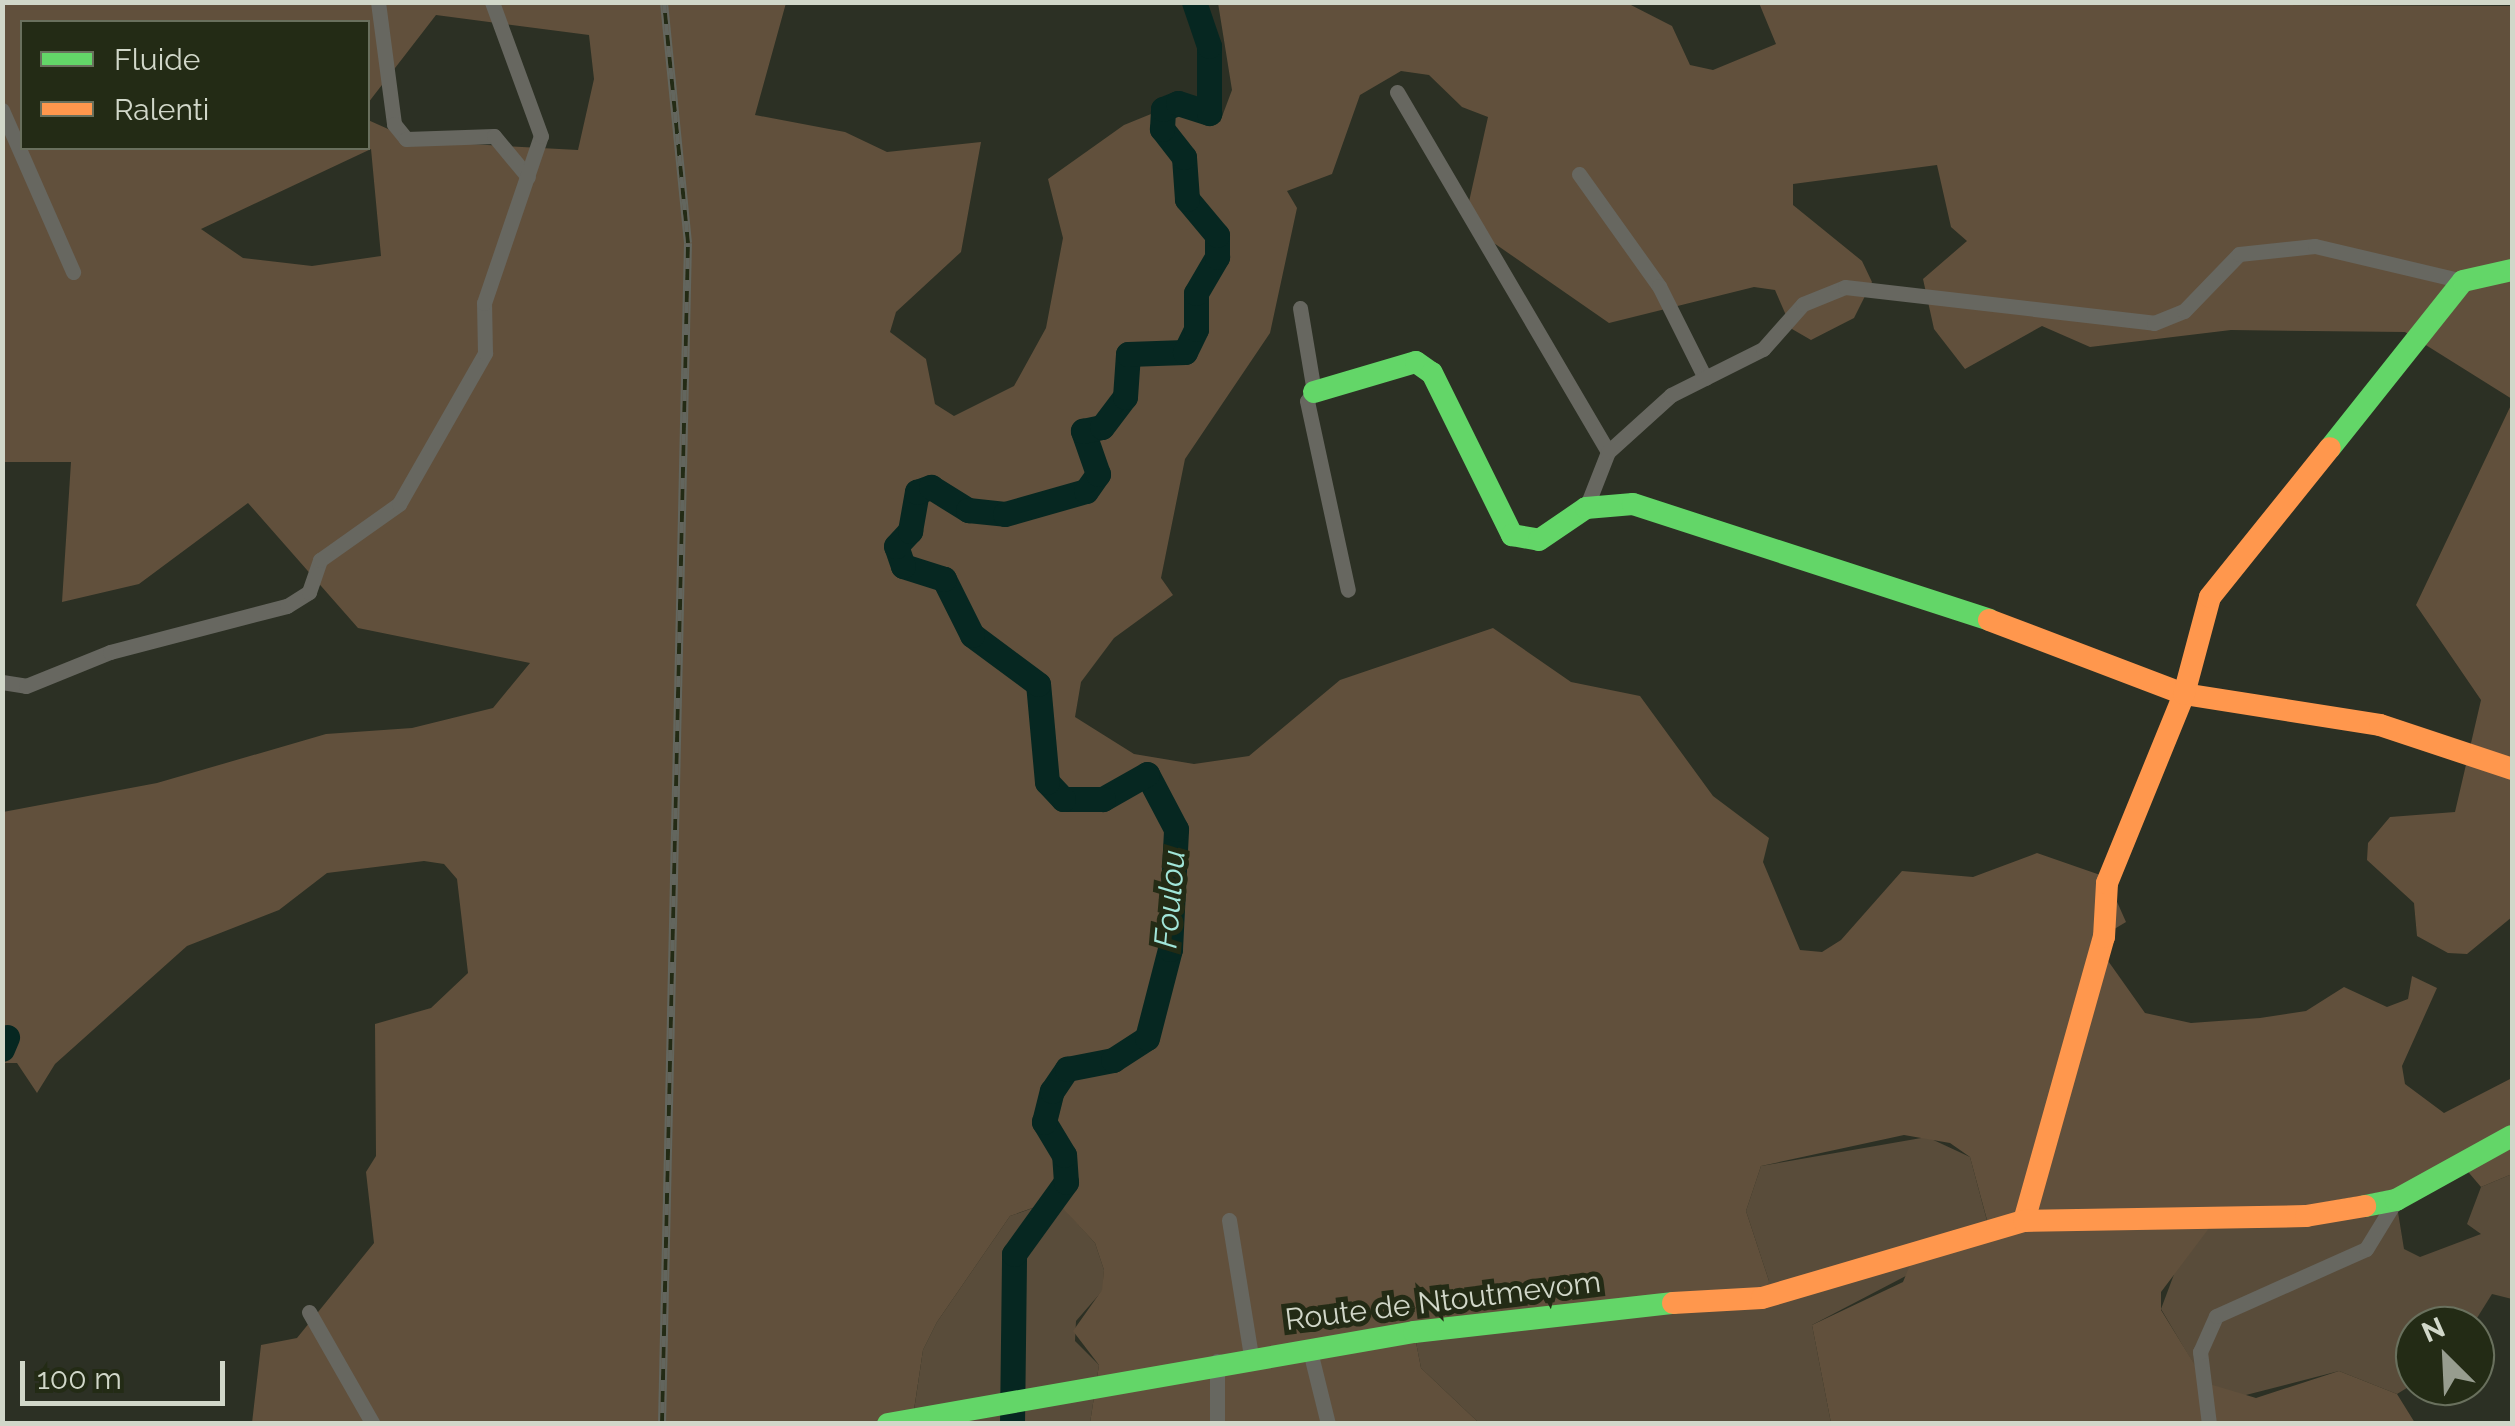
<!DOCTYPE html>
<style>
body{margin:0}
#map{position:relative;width:2515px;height:1426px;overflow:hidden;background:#2c3024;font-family:Raleway,sans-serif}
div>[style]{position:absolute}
.green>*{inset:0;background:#594c3a}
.forest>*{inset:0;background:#61503c}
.river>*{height:25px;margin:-12.5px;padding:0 12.5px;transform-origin:12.5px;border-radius:12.5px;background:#062721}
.street>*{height:15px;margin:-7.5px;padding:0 7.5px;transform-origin:7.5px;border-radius:7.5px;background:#676760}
.fast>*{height:22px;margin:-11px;padding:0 11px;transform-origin:11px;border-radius:11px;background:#63d668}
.slow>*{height:22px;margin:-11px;padding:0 11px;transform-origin:11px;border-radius:11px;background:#ff974d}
.rail>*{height:8px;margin-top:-4px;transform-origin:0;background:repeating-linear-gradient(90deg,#232b15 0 11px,#63665e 0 22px);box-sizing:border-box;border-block:2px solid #63665e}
span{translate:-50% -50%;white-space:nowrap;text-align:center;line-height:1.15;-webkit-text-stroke:10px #232b15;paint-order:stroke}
.street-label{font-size:30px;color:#d1d7c9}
.water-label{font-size:32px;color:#a1e6d9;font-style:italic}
.frame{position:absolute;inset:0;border:5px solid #d1d7c9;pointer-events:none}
.legend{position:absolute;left:20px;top:20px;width:350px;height:130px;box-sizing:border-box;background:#232b15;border:2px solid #69705d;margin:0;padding:12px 18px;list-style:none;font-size:30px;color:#d1d7c9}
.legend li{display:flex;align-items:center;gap:20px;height:50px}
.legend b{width:50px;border:2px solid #69705d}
.north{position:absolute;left:2395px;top:1306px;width:100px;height:100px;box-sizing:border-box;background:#232b15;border:2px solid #69705d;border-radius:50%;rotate:336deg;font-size:28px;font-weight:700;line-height:40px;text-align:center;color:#d1d7c9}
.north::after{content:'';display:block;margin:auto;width:35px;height:45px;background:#979d8f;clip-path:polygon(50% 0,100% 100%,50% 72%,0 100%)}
.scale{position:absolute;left:20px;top:1361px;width:205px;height:45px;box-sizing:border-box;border:5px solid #d1d7c9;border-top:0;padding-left:12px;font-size:30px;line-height:35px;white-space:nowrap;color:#d1d7c9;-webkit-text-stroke:8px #232b15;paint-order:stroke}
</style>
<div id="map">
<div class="green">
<div style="clip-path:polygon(1927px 1137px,1970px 1157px,1990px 1232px,1812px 1325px,1831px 1423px,1479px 1423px,1421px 1368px,1414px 1332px,1769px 1281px,1746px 1211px,1761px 1166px)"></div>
<div style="clip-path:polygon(2512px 1174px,2512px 1299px,2492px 1294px,2472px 1326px,2415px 1326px,2415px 1383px,2397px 1394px,2339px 1371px,2238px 1397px,2205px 1383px,2161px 1309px,2179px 1261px,2213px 1223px,2396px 1200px,2404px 1249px,2420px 1257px,2481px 1234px,2467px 1224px,2481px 1187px)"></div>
<div style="clip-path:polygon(1056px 1200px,1095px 1243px,1104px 1270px,1103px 1290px,1076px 1321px,1075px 1341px,1099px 1365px,1090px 1423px,912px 1424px,923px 1350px,937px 1322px,1010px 1216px)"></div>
</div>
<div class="forest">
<div style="clip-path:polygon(evenodd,2px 3px,786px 3px,755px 115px,845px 132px,887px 152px,981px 142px,961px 252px,896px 312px,890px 332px,926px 359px,935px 404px,954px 416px,1014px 386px,1046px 328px,1063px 238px,1048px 179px,1124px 125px,1178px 103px,1220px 122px,1232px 90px,1218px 3px,1627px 3px,1672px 26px,1690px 65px,1713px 70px,1776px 44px,1759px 3px,2512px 6px,2512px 399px,2405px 332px,2231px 330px,2090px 347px,2042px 326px,1965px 369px,1934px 329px,1923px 279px,1967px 241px,1951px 227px,1937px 165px,1793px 184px,1793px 205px,1862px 261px,1872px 282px,1854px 318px,1811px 340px,1792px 329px,1775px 290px,1754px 287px,1609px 323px,1478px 232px,1466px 215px,1488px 117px,1462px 107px,1429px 75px,1401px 71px,1360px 95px,1332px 174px,1287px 191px,1297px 208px,1270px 333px,1185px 459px,1161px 578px,1173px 595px,1114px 638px,1081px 682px,1075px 717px,1134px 754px,1194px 764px,1249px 756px,1340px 680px,1493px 628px,1571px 682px,1640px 696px,1713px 796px,1769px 838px,1763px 862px,1800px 950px,1822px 952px,1841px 940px,1902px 871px,1973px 877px,2037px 853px,2106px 877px,2126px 922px,2106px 934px,2106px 958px,2145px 1013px,2191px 1023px,2260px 1018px,2306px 1011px,2344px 987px,2387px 1007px,2408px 999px,2412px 976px,2437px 988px,2402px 1066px,2405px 1084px,2444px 1113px,2512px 1078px,2512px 1174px,2481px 1187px,2464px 1167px,2441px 1181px,2213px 1223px,2161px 1292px,2161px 1310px,2206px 1383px,2256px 1398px,2339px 1371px,2397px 1394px,2415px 1423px,1831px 1423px,1812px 1325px,1903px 1282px,1914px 1255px,1990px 1231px,1970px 1157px,1950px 1143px,1904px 1135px,1761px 1166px,1746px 1211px,1769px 1281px,1762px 1298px,1414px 1332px,1421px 1368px,1479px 1423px,1090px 1423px,1099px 1365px,1073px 1331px,1102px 1290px,1104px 1270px,1095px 1243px,1055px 1200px,1010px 1216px,937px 1322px,923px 1350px,912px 1423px,252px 1423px,261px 1345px,297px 1338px,374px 1243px,366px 1172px,376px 1156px,375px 1024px,431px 1008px,468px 973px,457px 879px,444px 864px,424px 861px,327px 873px,279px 910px,187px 946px,55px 1064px,37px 1093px,17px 1063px,3px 1063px,3px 812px,157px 783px,326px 734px,412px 728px,493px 708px,530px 663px,358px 628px,248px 503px,139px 584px,62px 602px,71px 462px,3px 462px,2px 3px,436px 15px,589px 35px,594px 79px,578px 150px,415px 141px,368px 120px,368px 148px,22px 148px,22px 22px,368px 22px,368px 103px,436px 15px,2px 3px,371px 149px,381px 256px,312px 266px,243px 258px,201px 229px,371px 149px)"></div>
<div style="clip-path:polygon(2512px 403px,2512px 917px,2467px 954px,2448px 953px,2417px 936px,2414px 903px,2367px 860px,2368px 843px,2390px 817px,2455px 812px,2481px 700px,2416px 605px)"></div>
</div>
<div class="river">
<div style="left:2px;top:1049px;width:13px;rotate:-67deg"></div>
<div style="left:1012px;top:1424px;width:170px;rotate:-89.3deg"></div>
<div style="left:1014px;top:1254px;width:89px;rotate:-54.2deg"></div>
<div style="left:1066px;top:1182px;width:27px;rotate:-94deg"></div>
<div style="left:1064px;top:1155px;width:39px;rotate:-121deg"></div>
<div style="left:1044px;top:1122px;width:32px;rotate:-76deg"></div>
<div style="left:1052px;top:1091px;width:27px;rotate:-56deg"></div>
<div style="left:1067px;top:1069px;width:47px;rotate:-11.1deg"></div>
<div style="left:1113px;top:1060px;width:40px;rotate:-32.9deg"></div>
<div style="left:1147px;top:1038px;width:92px;rotate:-75.5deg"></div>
<div style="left:1170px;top:949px;width:120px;rotate:-87.1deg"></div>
<div style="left:1176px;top:829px;width:62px;rotate:-117.8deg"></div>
<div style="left:1147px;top:774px;width:51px;rotate:150.4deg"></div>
<div style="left:1103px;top:799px;width:40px;rotate:180deg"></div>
<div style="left:1063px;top:799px;width:23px;rotate:-133deg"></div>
<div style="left:1047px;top:782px;width:98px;rotate:-95.2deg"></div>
<div style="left:1038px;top:684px;width:82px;rotate:-143.4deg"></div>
<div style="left:972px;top:635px;width:63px;rotate:-116.6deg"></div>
<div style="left:944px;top:579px;width:43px;rotate:-162.4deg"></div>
<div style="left:903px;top:566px;width:21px;rotate:-109deg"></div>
<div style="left:896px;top:546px;width:21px;rotate:-47deg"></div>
<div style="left:910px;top:531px;width:40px;rotate:-80deg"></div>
<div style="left:917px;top:492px;width:15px;rotate:-20deg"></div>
<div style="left:931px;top:487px;width:44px;rotate:31.9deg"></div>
<div style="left:968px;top:510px;width:37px;rotate:6deg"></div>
<div style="left:1005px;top:514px;width:84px;rotate:-15.9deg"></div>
<div style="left:1086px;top:491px;width:21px;rotate:-55deg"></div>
<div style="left:1098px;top:474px;width:46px;rotate:-109.2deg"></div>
<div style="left:1083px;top:431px;width:19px;rotate:-12deg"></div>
<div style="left:1102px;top:427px;width:38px;rotate:-53deg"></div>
<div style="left:1125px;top:397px;width:43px;rotate:-86deg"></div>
<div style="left:1128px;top:354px;width:57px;rotate:-2deg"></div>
<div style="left:1185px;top:352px;width:25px;rotate:-64deg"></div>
<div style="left:1196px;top:329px;width:36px;rotate:-90deg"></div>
<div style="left:1196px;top:293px;width:42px;rotate:-59.7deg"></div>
<div style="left:1217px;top:257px;width:22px;rotate:-90deg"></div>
<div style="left:1217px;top:235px;width:47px;rotate:-129.8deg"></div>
<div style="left:1187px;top:199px;width:42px;rotate:-94.1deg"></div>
<div style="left:1184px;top:157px;width:36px;rotate:-128deg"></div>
<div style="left:1162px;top:129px;width:20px;rotate:-87deg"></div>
<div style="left:1163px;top:109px;width:16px;rotate:-22deg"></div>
<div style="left:1178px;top:103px;width:33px;rotate:18deg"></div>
<div style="left:1209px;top:113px;width:67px;rotate:-90deg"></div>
<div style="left:1209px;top:46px;width:46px;rotate:-108.8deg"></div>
</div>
<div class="street">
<div style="left:378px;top:2px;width:123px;rotate:82.5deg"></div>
<div style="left:394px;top:124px;width:19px;rotate:51deg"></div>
<div style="left:406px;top:139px;width:88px;rotate:-2deg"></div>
<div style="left:494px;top:136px;width:53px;rotate:50.3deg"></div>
<div style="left:1397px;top:92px;width:417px;rotate:59.6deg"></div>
<div style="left:2px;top:110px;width:177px;rotate:66.3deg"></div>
<div style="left:1579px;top:174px;width:138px;rotate:54.5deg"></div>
<div style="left:1659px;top:286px;width:103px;rotate:63.4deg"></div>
<div style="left:1300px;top:308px;width:85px;rotate:80.5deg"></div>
<div style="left:1314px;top:392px;width:11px;rotate:128deg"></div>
<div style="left:1307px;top:401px;width:193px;rotate:77.8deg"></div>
<div style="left:1586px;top:508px;width:60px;rotate:-68.6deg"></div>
<div style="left:1608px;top:452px;width:85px;rotate:-42.1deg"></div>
<div style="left:1671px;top:395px;width:103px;rotate:-26.6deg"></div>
<div style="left:1763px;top:349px;width:60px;rotate:-48.4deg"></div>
<div style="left:1803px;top:304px;width:45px;rotate:-22deg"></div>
<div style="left:1845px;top:287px;width:311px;rotate:6.6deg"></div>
<div style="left:2154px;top:323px;width:32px;rotate:-22deg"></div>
<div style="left:2184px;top:311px;width:79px;rotate:-46deg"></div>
<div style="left:2239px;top:254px;width:76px;rotate:-6deg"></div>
<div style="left:2315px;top:246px;width:152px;rotate:13.3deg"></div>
<div style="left:2px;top:682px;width:24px;rotate:9deg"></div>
<div style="left:26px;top:686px;width:91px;rotate:-22deg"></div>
<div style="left:110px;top:652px;width:183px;rotate:-14.6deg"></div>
<div style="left:287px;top:606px;width:26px;rotate:-32deg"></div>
<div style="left:309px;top:592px;width:34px;rotate:-71deg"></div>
<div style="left:320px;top:560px;width:97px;rotate:-35.3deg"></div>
<div style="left:399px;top:504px;width:174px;rotate:-60.3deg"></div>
<div style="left:485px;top:353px;width:50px;rotate:-91.1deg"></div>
<div style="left:484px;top:303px;width:176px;rotate:-71.2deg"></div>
<div style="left:541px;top:136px;width:143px;rotate:-110.1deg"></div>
<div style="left:1229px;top:1220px;width:138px;rotate:80.8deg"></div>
<div style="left:309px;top:1312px;width:129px;rotate:60.3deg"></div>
<div style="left:1309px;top:1347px;width:79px;rotate:76.1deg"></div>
<div style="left:1217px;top:1424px;width:63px;rotate:-90deg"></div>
<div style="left:2209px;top:1424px;width:73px;rotate:-97.1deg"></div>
<div style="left:2200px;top:1352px;width:39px;rotate:-66deg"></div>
<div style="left:2216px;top:1316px;width:164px;rotate:-24.1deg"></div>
<div style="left:2366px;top:1249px;width:57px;rotate:-58.5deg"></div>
</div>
<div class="fast">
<div style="left:1314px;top:392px;width:106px;rotate:-16.4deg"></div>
<div style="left:1416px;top:362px;width:19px;rotate:35deg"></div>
<div style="left:1432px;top:373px;width:181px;rotate:63.7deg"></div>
<div style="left:1512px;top:535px;width:27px;rotate:10deg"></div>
<div style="left:1539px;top:540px;width:57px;rotate:-34.2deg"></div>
<div style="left:1586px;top:508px;width:47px;rotate:-4.9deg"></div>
<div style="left:1633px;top:504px;width:374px;rotate:18deg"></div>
<div style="left:2330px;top:448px;width:213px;rotate:-51.5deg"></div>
<div style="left:2463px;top:281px;width:50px;rotate:-12.7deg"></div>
<div style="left:2365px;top:1206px;width:32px;rotate:-11deg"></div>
<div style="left:2396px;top:1200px;width:132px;rotate:-28.9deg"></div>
<div style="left:888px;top:1424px;width:534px;rotate:-9.92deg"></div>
<div style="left:1414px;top:1332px;width:261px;rotate:-6.4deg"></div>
</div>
<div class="slow">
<div style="left:1989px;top:620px;width:209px;rotate:20.8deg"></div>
<div style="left:2184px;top:694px;width:198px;rotate:9deg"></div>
<div style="left:2380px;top:725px;width:139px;rotate:18.4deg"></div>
<div style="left:2024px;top:1221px;width:295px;rotate:-74.3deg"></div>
<div style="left:2104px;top:937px;width:54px;rotate:-86.8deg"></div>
<div style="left:2107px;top:883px;width:204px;rotate:-67.8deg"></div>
<div style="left:2184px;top:694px;width:100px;rotate:-75deg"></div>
<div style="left:2210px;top:597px;width:191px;rotate:-51.2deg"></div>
<div style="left:1673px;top:1303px;width:89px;rotate:-3.2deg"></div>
<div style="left:1762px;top:1298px;width:273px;rotate:-16.4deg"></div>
<div style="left:2024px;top:1221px;width:282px;rotate:-1deg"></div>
<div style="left:2306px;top:1216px;width:60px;rotate:-9.6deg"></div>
</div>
<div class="rail">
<div style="left:662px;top:1424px;width:1181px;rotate:-88.74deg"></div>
<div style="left:688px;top:243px;width:242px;rotate:-95.7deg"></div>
</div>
<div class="street-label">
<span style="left:1443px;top:1301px;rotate:-7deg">Route de Ntoutmevom</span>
</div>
<div class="water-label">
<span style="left:1170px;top:899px;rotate:-85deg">Foulou</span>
</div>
<div class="frame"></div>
<ul class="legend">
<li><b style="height:12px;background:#63d668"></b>Fluide</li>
<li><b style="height:12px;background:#ff974d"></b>Ralenti</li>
</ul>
<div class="north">N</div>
<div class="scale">100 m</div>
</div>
